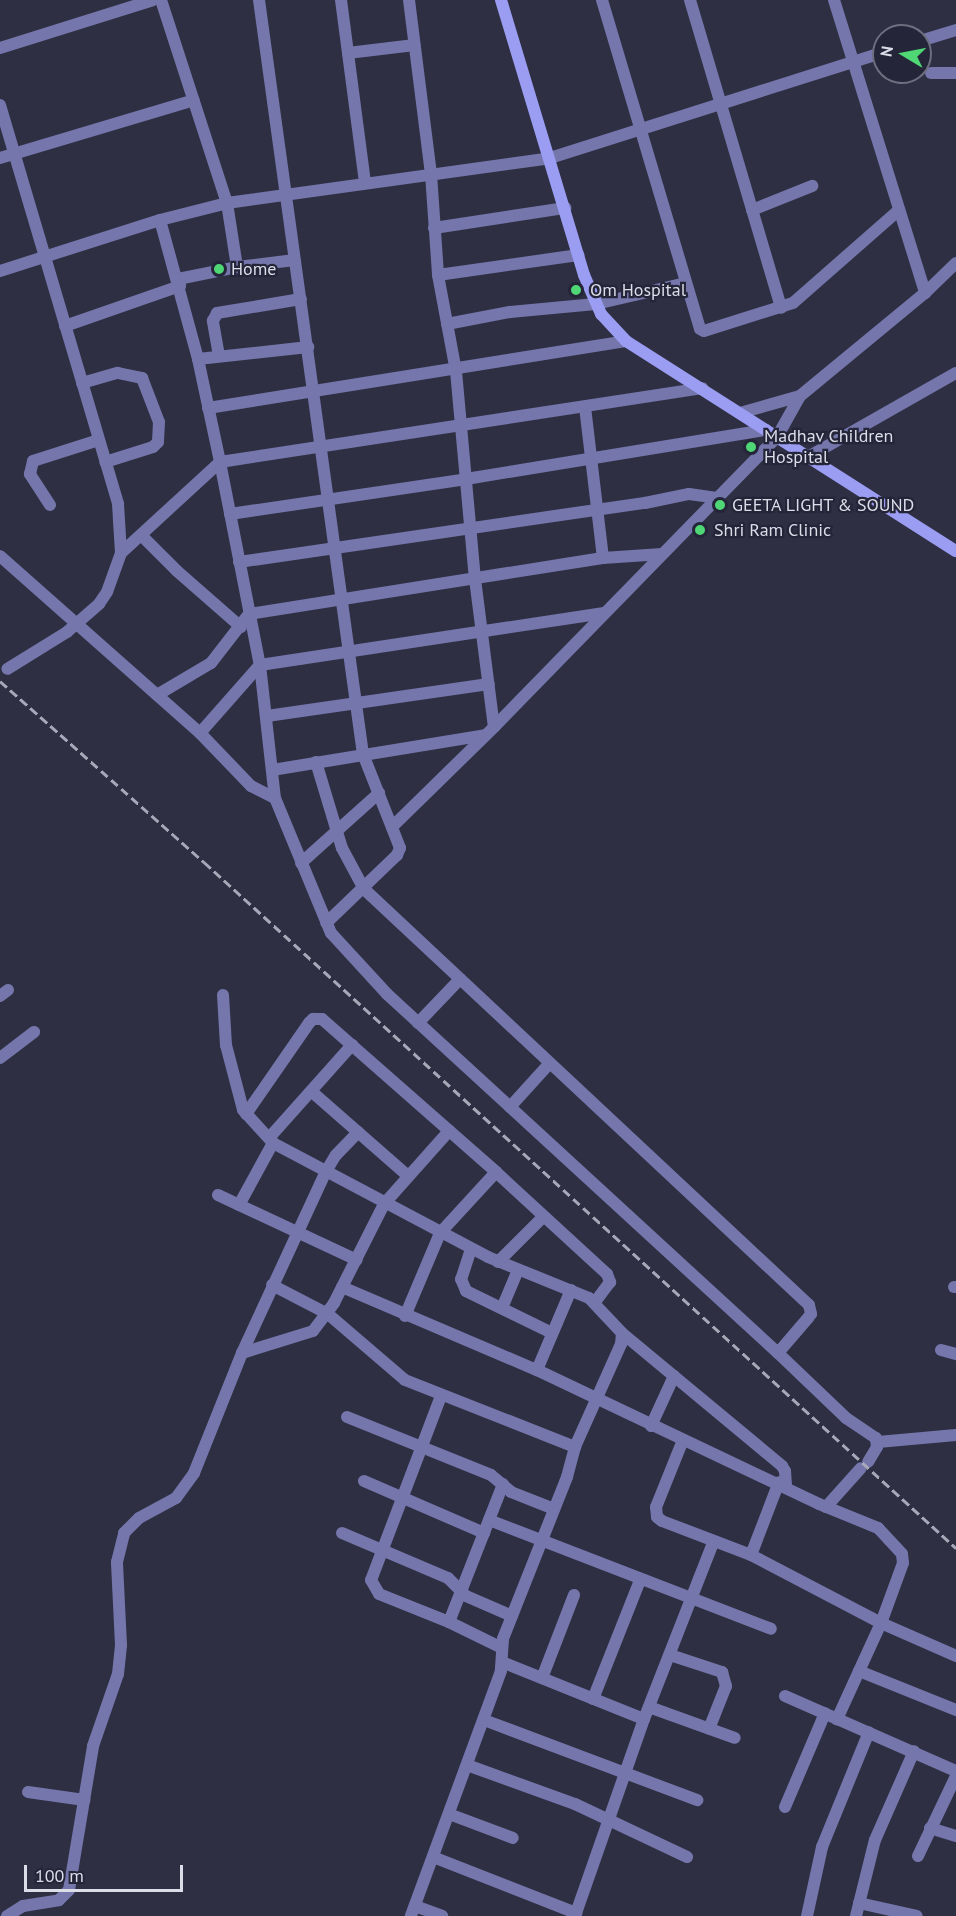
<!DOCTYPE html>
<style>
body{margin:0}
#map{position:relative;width:956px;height:1916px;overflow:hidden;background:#2e2f42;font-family:"PT Sans",sans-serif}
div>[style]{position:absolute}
.minor>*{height:12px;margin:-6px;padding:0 6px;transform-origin:6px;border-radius:6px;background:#7476ac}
.tertiary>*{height:12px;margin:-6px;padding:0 6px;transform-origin:6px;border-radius:6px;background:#7476ac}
.secondary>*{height:12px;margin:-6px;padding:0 6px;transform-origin:6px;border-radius:6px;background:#9a9df2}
.rail>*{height:3px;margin-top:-1.5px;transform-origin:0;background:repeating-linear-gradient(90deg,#a8a9b8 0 9px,transparent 0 13.5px)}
.dots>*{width:16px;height:16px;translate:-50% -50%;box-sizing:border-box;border:3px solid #242538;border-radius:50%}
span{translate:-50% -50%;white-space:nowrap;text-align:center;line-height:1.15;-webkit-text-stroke:4.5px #242538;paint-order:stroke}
.poi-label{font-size:18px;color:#dbdde9}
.left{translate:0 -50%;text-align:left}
.north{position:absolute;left:872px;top:24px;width:60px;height:60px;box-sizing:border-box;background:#242538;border:2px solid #6d6f7f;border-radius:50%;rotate:280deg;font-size:16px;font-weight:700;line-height:24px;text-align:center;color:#dbdde9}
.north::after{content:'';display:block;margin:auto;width:21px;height:27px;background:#4fd675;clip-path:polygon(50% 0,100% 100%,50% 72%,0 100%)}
.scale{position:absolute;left:24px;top:1865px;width:159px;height:27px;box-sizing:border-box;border:3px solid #dbdde9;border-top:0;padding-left:8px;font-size:18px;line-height:21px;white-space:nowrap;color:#dbdde9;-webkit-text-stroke:4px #242538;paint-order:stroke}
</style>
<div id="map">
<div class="minor">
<div style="left:161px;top:0;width:213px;rotate:72deg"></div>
<div style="left:227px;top:203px;width:65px;rotate:81.1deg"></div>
<div style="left:259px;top:0;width:761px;rotate:82.15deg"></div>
<div style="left:363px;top:754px;width:101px;rotate:68.5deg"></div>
<div style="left:400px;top:848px;width:8px;rotate:113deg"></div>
<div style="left:397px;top:855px;width:98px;rotate:136.2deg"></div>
<div style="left:341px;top:0;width:185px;rotate:82.5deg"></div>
<div style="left:409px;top:0;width:175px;rotate:82.8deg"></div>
<div style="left:431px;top:174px;width:101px;rotate:86deg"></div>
<div style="left:438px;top:275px;width:98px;rotate:79.4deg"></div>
<div style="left:456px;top:371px;width:209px;rotate:84.8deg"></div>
<div style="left:475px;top:579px;width:149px;rotate:82.7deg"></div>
<div style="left:602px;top:0;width:343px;rotate:73.4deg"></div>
<div style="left:700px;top:329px;width:4px;rotate:27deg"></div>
<div style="left:704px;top:331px;width:93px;rotate:-17.5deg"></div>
<div style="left:793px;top:303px;width:141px;rotate:-41.3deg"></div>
<div style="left:690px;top:0;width:321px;rotate:73.5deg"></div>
<div style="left:834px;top:0;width:307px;rotate:72.7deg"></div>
<div style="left:920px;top:41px;width:38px;rotate:-17deg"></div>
<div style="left:0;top:48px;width:160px;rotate:-17.4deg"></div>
<div style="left:348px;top:53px;width:67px;rotate:-6.8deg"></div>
<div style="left:931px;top:73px;width:25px"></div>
<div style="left:0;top:158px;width:202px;rotate:-16.6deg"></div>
<div style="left:550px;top:158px;width:350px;rotate:-17.6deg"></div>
<div style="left:752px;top:210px;width:65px;rotate:-21.8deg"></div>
<div style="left:160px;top:220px;width:144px;rotate:74.7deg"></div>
<div style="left:198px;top:359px;width:105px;rotate:77.9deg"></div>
<div style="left:220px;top:462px;width:207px;rotate:78.9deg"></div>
<div style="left:260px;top:665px;width:134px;rotate:83.6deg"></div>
<div style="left:275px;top:798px;width:146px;rotate:67.5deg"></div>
<div style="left:331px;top:933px;width:83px;rotate:47.4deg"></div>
<div style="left:387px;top:994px;width:531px;rotate:42.56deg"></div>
<div style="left:778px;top:1353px;width:94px;rotate:43.7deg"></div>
<div style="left:846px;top:1418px;width:36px;rotate:34deg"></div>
<div style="left:876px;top:1438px;width:9px;rotate:84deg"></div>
<div style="left:877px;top:1447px;width:17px;rotate:121deg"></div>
<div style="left:434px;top:228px;width:133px;rotate:-8.7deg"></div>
<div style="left:438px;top:275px;width:142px;rotate:-8.1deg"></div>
<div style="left:178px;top:279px;width:60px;rotate:-11.5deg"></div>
<div style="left:237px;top:267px;width:58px;rotate:-6.9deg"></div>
<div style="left:447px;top:324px;width:64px;rotate:-10.8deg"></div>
<div style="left:510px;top:312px;width:86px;rotate:-5.3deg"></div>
<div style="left:596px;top:304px;width:92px;rotate:-13.1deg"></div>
<div style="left:65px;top:326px;width:122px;rotate:-19.2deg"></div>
<div style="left:219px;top:356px;width:36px;rotate:-100deg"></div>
<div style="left:213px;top:321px;width:9px;rotate:-63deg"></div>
<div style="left:217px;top:313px;width:85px;rotate:-9.5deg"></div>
<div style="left:198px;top:359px;width:111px;rotate:-6.2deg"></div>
<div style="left:82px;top:383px;width:37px;rotate:-16deg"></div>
<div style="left:118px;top:373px;width:25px;rotate:12deg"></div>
<div style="left:142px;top:378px;width:47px;rotate:68.9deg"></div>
<div style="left:159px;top:422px;width:20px;rotate:93deg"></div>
<div style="left:158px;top:442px;width:7px;rotate:135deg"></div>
<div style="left:153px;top:447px;width:50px;rotate:162.6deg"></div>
<div style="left:585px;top:407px;width:152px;rotate:83.2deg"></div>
<div style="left:208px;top:408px;width:423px;rotate:-9.1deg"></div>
<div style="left:808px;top:457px;width:170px;rotate:-29.6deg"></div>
<div style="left:50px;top:505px;width:37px;rotate:-123deg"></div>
<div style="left:30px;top:474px;width:13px;rotate:-77deg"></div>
<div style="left:33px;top:461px;width:69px;rotate:-17.7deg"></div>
<div style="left:230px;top:514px;width:239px;rotate:-8.4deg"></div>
<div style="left:466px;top:479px;width:304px;rotate:-9.3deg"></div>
<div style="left:141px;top:535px;width:51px;rotate:45deg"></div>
<div style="left:177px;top:571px;width:85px;rotate:41.2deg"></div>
<div style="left:121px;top:553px;width:134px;rotate:-42.6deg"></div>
<div style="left:220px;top:462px;width:488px;rotate:-8.7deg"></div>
<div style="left:0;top:556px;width:267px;rotate:41.5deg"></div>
<div style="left:200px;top:733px;width:74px;rotate:46.1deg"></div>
<div style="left:251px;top:786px;width:27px;rotate:27deg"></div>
<div style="left:239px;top:562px;width:410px;rotate:-8.3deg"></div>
<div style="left:645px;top:503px;width:45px;rotate:-11.6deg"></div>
<div style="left:689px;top:494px;width:28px;rotate:8deg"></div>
<div style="left:157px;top:695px;width:63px;rotate:-30.7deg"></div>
<div style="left:211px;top:663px;width:62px;rotate:-52.2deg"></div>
<div style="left:249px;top:614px;width:358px;rotate:-9deg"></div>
<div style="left:603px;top:558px;width:59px;rotate:-3.9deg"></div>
<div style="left:267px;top:716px;width:224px;rotate:-8.2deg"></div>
<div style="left:200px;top:733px;width:91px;rotate:-48.6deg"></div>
<div style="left:260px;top:665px;width:348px;rotate:-8.6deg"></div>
<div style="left:316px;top:762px;width:90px;rotate:73.2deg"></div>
<div style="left:342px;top:848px;width:47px;rotate:61.8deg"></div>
<div style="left:364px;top:889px;width:609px;rotate:43.07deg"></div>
<div style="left:809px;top:1305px;width:9px;rotate:77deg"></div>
<div style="left:811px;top:1314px;width:5px;rotate:127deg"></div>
<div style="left:808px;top:1318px;width:46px;rotate:130.6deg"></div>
<div style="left:272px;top:770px;width:216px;rotate:-9.3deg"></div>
<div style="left:392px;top:827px;width:143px;rotate:-44.4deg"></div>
<div style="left:494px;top:727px;width:405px;rotate:-45.7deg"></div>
<div style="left:301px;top:863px;width:105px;rotate:-41.9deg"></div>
<div style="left:223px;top:995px;width:50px;rotate:86.6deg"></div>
<div style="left:226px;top:1045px;width:67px;rotate:75.3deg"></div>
<div style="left:243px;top:1110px;width:45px;rotate:47.7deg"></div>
<div style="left:273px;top:1143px;width:243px;rotate:27.9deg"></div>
<div style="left:488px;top:1257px;width:109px;rotate:22.1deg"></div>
<div style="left:589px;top:1298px;width:48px;rotate:46.7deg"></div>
<div style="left:622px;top:1333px;width:11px;rotate:95deg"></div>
<div style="left:621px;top:1344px;width:113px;rotate:114.1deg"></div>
<div style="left:575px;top:1447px;width:31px;rotate:105deg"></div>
<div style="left:567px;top:1477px;width:174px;rotate:111.6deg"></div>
<div style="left:503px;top:1639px;width:32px;rotate:94deg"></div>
<div style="left:501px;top:1671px;width:261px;rotate:110.2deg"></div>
<div style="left:0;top:996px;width:10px;rotate:-37deg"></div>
<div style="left:418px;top:1023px;width:61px;rotate:-46.3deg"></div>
<div style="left:0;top:1058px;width:43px;rotate:-37.4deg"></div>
<div style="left:311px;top:1091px;width:129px;rotate:41.2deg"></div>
<div style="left:510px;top:1107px;width:58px;rotate:-47.8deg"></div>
<div style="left:246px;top:1114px;width:111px;rotate:-55.3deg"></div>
<div style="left:309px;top:1023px;width:6px;rotate:-45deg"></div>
<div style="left:313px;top:1019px;width:9px"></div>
<div style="left:322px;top:1019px;width:232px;rotate:41.3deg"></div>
<div style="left:496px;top:1172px;width:151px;rotate:42.6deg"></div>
<div style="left:607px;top:1274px;width:9px;rotate:69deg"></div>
<div style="left:610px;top:1282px;width:26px;rotate:127deg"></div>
<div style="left:269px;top:1138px;width:125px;rotate:-48.3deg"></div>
<div style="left:218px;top:1195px;width:153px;rotate:25.1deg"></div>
<div style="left:239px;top:1205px;width:71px;rotate:-61.3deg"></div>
<div style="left:471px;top:1249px;width:32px;rotate:108deg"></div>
<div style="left:461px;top:1279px;width:13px;rotate:67deg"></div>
<div style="left:466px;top:1291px;width:96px;rotate:26deg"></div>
<div style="left:498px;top:1262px;width:64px;rotate:-45deg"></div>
<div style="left:272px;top:1285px;width:63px;rotate:27.4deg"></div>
<div style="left:328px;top:1314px;width:101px;rotate:40.6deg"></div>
<div style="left:405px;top:1380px;width:183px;rotate:21.5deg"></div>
<div style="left:342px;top:1287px;width:212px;rotate:23.1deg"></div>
<div style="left:537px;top:1370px;width:312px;rotate:25.4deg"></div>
<div style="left:819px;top:1504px;width:64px;rotate:22.1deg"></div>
<div style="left:878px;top:1528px;width:35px;rotate:47deg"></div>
<div style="left:902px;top:1554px;width:9px;rotate:84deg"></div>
<div style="left:903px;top:1563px;width:64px;rotate:110.1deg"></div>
<div style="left:881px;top:1623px;width:106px;rotate:114.6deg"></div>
<div style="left:954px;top:1287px;width:2px"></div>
<div style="left:502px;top:1308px;width:41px;rotate:-67.2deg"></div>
<div style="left:405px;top:1316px;width:90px;rotate:-67.1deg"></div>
<div style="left:440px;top:1233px;width:83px;rotate:-47.4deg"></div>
<div style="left:622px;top:1333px;width:208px;rotate:39.7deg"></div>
<div style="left:782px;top:1466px;width:6px;rotate:59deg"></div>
<div style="left:785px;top:1471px;width:15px;rotate:86deg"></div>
<div style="left:941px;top:1350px;width:16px;rotate:15deg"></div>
<div style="left:242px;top:1353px;width:74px;rotate:-17.2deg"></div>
<div style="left:313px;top:1331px;width:35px;rotate:-53deg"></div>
<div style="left:334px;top:1303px;width:111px;rotate:-63.2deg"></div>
<div style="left:384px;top:1204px;width:98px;rotate:-48.3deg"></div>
<div style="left:537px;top:1370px;width:87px;rotate:-67deg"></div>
<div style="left:441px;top:1396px;width:197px;rotate:110.8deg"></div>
<div style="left:371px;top:1580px;width:16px;rotate:60deg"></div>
<div style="left:379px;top:1594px;width:75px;rotate:21.8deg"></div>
<div style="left:449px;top:1622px;width:57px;rotate:26.1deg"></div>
<div style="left:347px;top:1417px;width:155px;rotate:21.9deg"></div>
<div style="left:491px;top:1475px;width:26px;rotate:40deg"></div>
<div style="left:511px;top:1492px;width:46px;rotate:21.6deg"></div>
<div style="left:651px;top:1426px;width:55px;rotate:-65.3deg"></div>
<div style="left:683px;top:1440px;width:72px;rotate:111.9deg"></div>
<div style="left:656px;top:1507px;width:10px;rotate:84deg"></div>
<div style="left:657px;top:1517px;width:6px;rotate:39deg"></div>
<div style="left:662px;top:1521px;width:95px;rotate:20.9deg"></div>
<div style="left:751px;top:1555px;width:147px;rotate:27.6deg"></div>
<div style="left:881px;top:1623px;width:82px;rotate:23.7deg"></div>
<div style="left:878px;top:1442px;width:78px;rotate:-5.1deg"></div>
<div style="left:364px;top:1481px;width:131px;rotate:23.4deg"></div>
<div style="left:826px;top:1507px;width:52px;rotate:-48.1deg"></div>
<div style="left:489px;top:1520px;width:302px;rotate:21.1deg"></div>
<div style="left:342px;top:1533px;width:115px;rotate:23deg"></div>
<div style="left:448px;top:1578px;width:25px;rotate:45deg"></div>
<div style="left:466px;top:1596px;width:50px;rotate:23.5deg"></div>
<div style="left:751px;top:1555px;width:78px;rotate:-69deg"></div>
<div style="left:449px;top:1622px;width:148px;rotate:-68.6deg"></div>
<div style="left:670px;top:1655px;width:55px;rotate:18.1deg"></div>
<div style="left:722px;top:1672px;width:15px;rotate:74deg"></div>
<div style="left:726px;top:1686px;width:46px;rotate:111.6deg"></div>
<div style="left:502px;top:1662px;width:153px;rotate:21.9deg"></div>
<div style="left:859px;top:1671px;width:105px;rotate:21.9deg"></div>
<div style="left:542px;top:1678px;width:89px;rotate:-68.9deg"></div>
<div style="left:785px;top:1696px;width:187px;rotate:23.7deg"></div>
<div style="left:593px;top:1699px;width:128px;rotate:-68.4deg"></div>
<div style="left:649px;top:1707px;width:91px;rotate:19.8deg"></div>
<div style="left:484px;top:1720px;width:228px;rotate:20.6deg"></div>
<div style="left:467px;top:1765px;width:115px;rotate:19.9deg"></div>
<div style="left:575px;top:1804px;width:124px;rotate:25.3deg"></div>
<div style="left:28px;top:1792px;width:57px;rotate:8.1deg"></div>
<div style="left:785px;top:1807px;width:102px;rotate:-66.9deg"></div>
<div style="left:449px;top:1814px;width:68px;rotate:20.6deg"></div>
<div style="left:930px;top:1828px;width:27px;rotate:17deg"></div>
<div style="left:918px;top:1856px;width:89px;rotate:-64.6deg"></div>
<div style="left:433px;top:1857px;width:154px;rotate:21.4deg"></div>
<div style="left:859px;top:1903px;width:59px;rotate:12.6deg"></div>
<div style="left:415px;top:1906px;width:29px;rotate:20deg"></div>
<div style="left:7px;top:1916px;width:19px;rotate:-32deg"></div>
<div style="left:23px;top:1906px;width:36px;rotate:-9deg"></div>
<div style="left:59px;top:1900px;width:14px;rotate:-45deg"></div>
<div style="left:69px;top:1890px;width:146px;rotate:-80.5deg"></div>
<div style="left:93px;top:1746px;width:76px;rotate:-70.9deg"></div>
<div style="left:118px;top:1674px;width:29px;rotate:-84deg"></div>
<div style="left:121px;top:1645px;width:83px;rotate:-92.8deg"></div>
<div style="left:117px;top:1562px;width:30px;rotate:-76deg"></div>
<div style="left:124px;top:1533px;width:21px;rotate:-45deg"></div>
<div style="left:139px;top:1518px;width:42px;rotate:-28.4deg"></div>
<div style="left:176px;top:1498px;width:31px;rotate:-54deg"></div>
<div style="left:194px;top:1473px;width:129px;rotate:-68.2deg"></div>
<div style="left:242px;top:1353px;width:198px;rotate:-65.2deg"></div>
<div style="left:325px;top:1173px;width:21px;rotate:-59deg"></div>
<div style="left:336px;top:1155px;width:32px;rotate:-46deg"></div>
<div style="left:575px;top:1916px;width:209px;rotate:-70.7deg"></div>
<div style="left:644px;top:1719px;width:189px;rotate:-68.6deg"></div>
<div style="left:807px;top:1916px;width:71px;rotate:-77.7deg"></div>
<div style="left:822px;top:1847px;width:124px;rotate:-67.8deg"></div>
<div style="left:856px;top:1916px;width:78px;rotate:-76deg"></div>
<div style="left:875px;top:1840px;width:97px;rotate:-66.3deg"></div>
</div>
<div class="tertiary">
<div style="left:0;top:105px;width:416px;rotate:73.5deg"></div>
<div style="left:118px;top:504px;width:49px;rotate:86.5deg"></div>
<div style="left:121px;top:553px;width:41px;rotate:109.7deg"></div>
<div style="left:107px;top:592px;width:14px;rotate:124deg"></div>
<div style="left:99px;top:604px;width:43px;rotate:138.8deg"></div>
<div style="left:67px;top:632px;width:70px;rotate:148.3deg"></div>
<div style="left:0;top:271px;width:168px;rotate:-17.7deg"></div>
<div style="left:160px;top:220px;width:69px;rotate:-14.2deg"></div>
<div style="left:227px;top:203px;width:326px;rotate:-7.9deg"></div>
<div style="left:740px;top:413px;width:62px;rotate:-15.8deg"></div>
<div style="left:777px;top:437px;width:47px;rotate:-60.7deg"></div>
<div style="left:800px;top:396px;width:162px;rotate:-39.5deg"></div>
<div style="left:925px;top:293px;width:43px;rotate:-44.1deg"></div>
</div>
<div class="secondary">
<div style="left:501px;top:0;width:287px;rotate:73.2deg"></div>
<div style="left:584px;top:275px;width:43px;rotate:66.4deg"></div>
<div style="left:601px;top:314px;width:37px;rotate:47deg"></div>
<div style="left:626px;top:341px;width:391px;rotate:32.5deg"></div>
</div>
<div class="rail">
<div style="left:0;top:681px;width:273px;rotate:41.6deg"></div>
<div style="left:204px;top:862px;width:1018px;rotate:42.37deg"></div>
</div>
<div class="dots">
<div style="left:219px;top:269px;background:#4fd675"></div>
<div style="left:576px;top:290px;background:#4fd675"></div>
<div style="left:751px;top:447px;background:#4fd675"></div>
<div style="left:720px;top:505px;background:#4fd675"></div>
<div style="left:700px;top:530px;background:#4fd675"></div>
</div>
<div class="poi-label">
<span class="left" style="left:231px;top:269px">Home</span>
<span class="left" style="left:590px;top:290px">Om Hospital</span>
<span class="left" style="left:764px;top:447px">Madhav Children<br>Hospital</span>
<span class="left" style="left:732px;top:505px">GEETA LIGHT &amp; SOUND</span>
<span class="left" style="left:714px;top:530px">Shri Ram Clinic</span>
</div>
<div class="north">N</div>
<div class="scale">100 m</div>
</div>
